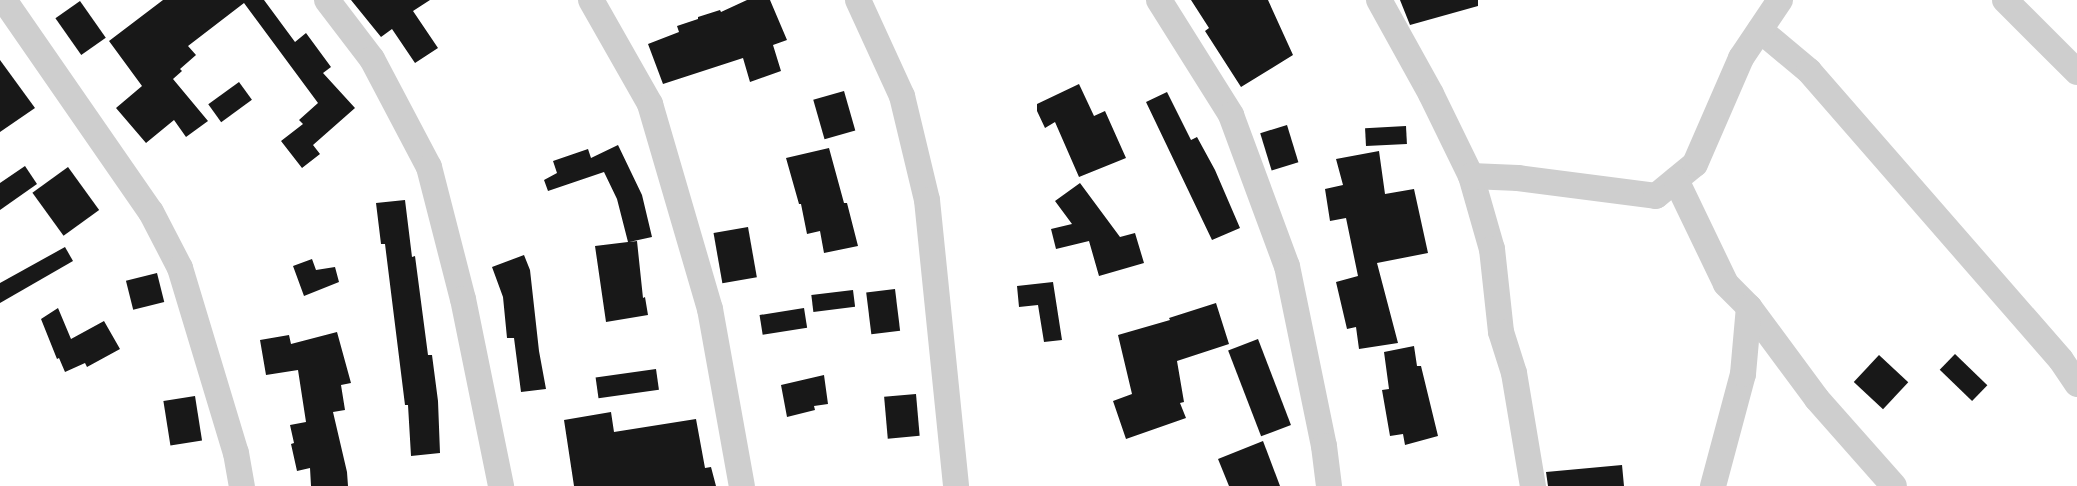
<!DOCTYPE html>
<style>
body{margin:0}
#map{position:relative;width:2077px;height:486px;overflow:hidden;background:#fff;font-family:"Open Sans",sans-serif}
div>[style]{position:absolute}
.building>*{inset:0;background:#181818;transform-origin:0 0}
.minor>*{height:26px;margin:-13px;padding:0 13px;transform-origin:13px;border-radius:13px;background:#cecece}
span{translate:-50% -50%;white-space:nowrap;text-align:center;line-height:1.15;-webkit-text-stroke:5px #fff;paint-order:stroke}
</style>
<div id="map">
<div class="building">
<div style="clip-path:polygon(163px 0,264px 0,295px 42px,306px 33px,331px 67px,323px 73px,355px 108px,313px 145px,320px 154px,302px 168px,281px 141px,303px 124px,299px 120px,318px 103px,244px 3px,188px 46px,196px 55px,180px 69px,182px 71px,173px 79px,208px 121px,186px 137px,174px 120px,146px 143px,116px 108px,142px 86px,109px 41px)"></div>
<div style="clip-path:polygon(351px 0,430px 0,413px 11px,438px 48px,415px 63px,392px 29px,381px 37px)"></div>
<div style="clip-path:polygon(747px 0,770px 0,787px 40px,773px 45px,781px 71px,750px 82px,743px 58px,663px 84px,648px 44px,679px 32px,677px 26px,698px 19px,698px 17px,720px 10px,721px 12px)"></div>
<div style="clip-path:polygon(1191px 0,1268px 0,1293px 55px,1241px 87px,1205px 31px,1209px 28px)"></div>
<div style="clip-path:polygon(1400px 0,1478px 0,1478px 6px,1410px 25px)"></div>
<div style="left:80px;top:1px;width:45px;height:30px;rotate:55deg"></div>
<div style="clip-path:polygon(0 60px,35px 108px,0 132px)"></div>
<div style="left:239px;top:82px;width:22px;height:38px;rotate:54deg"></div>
<div style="clip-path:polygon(1079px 84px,1094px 116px,1105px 111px,1126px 158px,1079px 177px,1055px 122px,1045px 128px,1037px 111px,1037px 104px)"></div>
<div style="left:844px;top:91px;width:41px;height:32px;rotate:74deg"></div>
<div style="clip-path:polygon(1167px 92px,1191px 140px,1197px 137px,1215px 170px,1240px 228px,1212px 240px,1146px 102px)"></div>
<div style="left:1287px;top:125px;width:39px;height:28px;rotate:73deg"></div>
<div style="left:1406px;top:126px;width:18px;height:41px;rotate:87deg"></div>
<div style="clip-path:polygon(618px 145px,642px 195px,652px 237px,629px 242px,637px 241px,643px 298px,645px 297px,648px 315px,606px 322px,595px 246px,628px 242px,617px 199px,604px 172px,548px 191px,544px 180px,557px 173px,553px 161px,588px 149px,591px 158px)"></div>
<div style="clip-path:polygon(829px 148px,844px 203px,847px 203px,858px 246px,824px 253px,820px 231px,807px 234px,801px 204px,799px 204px,786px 158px)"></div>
<div style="clip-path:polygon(1379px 151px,1385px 194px,1414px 189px,1428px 253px,1377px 263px,1398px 343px,1359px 349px,1356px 327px,1347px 329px,1336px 282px,1358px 276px,1346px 218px,1330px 221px,1325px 189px,1343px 185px,1336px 159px)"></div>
<div style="clip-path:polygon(25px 166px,37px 184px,0 210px,0 183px)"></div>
<div style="left:68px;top:167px;width:53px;height:44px;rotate:54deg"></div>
<div style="clip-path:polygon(1080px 183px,1120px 237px,1135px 233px,1144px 263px,1099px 276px,1089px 241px,1056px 249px,1051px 229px,1072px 224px,1055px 201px)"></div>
<div style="clip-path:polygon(405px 200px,412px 257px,415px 256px,428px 355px,432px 355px,438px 401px,440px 453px,411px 456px,408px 405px,405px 405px,385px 244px,381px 244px,376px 203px)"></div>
<div style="left:748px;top:227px;width:51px;height:35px;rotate:80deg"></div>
<div style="clip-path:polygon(65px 247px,73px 261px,0 303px,0 283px)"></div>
<div style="clip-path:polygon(524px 255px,530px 270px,539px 351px,546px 389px,521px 392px,514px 338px,507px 338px,503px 297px,492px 267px)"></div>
<div style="clip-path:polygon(312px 259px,316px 270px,335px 267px,339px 282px,304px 296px,293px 266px)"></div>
<div style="left:157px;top:273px;width:30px;height:32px;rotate:76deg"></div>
<div style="clip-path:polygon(1053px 282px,1062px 340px,1044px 342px,1038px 305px,1019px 307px,1017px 286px)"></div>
<div style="left:895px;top:289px;width:42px;height:29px;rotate:83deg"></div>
<div style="left:853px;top:290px;width:17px;height:42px;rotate:83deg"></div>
<div style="clip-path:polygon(1216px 303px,1229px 344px,1177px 361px,1184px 402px,1180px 403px,1186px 418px,1126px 439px,1113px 401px,1132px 394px,1118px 335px,1170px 320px,1169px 318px)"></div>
<div style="clip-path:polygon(58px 308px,71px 339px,104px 321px,120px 349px,87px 367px,85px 363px,65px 372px,59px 358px,57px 359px,41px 319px)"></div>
<div style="left:804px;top:308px;width:20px;height:45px;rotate:81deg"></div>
<div style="clip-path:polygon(337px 332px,351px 383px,341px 385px,345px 410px,333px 412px,347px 472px,348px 486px,311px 486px,310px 468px,297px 471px,291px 444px,294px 443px,290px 425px,306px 422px,298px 370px,266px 375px,260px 340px,289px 335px,291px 344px)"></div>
<div style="left:1258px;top:339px;width:92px;height:32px;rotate:69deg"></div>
<div style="clip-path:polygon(1414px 346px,1417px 366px,1421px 366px,1438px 436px,1405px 445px,1403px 434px,1390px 436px,1382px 390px,1389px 389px,1384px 352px)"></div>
<div style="left:1955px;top:354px;width:45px;height:22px;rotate:44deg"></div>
<div style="left:1879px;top:355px;width:40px;height:37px;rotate:43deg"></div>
<div style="left:656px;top:369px;width:21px;height:61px;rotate:82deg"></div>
<div style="clip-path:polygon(824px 375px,828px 404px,814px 406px,815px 410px,787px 417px,781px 385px)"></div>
<div style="left:916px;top:394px;width:42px;height:32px;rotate:85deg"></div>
<div style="left:195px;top:396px;width:45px;height:32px;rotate:81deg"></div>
<div style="clip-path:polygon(611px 412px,614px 432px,696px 419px,705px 468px,711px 467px,716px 486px,574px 486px,564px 420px)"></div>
<div style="clip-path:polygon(1263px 441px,1280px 486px,1229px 486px,1218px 459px)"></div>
<div style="clip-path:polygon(1622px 465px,1624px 486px,1548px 486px,1546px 472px)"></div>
</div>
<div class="minor">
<div style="left:4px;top:0;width:258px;rotate:55.3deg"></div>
<div style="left:151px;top:212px;width:63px;rotate:62.6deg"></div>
<div style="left:180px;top:268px;width:193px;rotate:73.2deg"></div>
<div style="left:236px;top:453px;width:34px;rotate:80deg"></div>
<div style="left:327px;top:0;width:74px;rotate:52.7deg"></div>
<div style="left:372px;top:59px;width:122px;rotate:62.2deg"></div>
<div style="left:429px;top:167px;width:136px;rotate:75.6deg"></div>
<div style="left:463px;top:299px;width:191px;rotate:78.5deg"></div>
<div style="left:591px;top:0;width:120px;rotate:60.4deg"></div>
<div style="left:650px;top:104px;width:214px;rotate:73.7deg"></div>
<div style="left:710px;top:309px;width:180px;rotate:79.8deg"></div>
<div style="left:858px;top:0;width:106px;rotate:65.4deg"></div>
<div style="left:902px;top:96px;width:107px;rotate:76.5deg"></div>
<div style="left:927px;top:200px;width:287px;rotate:84.2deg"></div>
<div style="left:1159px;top:0;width:136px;rotate:57.9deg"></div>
<div style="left:1231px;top:115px;width:161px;rotate:69.7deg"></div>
<div style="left:1287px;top:266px;width:184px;rotate:78.4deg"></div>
<div style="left:1324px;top:446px;width:40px;rotate:82.9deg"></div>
<div style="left:1379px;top:0;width:107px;rotate:61deg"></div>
<div style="left:1431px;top:94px;width:91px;rotate:64deg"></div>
<div style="left:1471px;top:176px;width:76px;rotate:74deg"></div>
<div style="left:1492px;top:249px;width:83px;rotate:83.8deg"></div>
<div style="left:1501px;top:332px;width:43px;rotate:72.4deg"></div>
<div style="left:1514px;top:373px;width:115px;rotate:80.5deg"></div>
<div style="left:2005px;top:0;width:102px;rotate:45deg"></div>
<div style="left:1760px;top:30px;width:64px;rotate:39.9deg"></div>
<div style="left:1809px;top:71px;width:383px;rotate:48.9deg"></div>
<div style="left:2061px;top:360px;width:29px;rotate:56deg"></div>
<div style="left:1471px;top:176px;width:47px;rotate:2.4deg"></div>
<div style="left:1518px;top:178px;width:139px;rotate:7.4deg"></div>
<div style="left:1656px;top:196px;width:50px;rotate:-39.4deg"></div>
<div style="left:1695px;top:164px;width:116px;rotate:-66.5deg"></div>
<div style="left:1741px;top:58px;width:70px;rotate:-56.1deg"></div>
<div style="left:1676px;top:180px;width:115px;rotate:64.3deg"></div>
<div style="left:1726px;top:284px;width:33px;rotate:45deg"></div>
<div style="left:1749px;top:307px;width:114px;rotate:53.5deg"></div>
<div style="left:1817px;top:399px;width:116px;rotate:48.5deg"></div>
<div style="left:1713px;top:486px;width:116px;rotate:-75deg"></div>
<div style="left:1743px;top:374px;width:67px;rotate:-84.9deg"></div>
</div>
</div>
